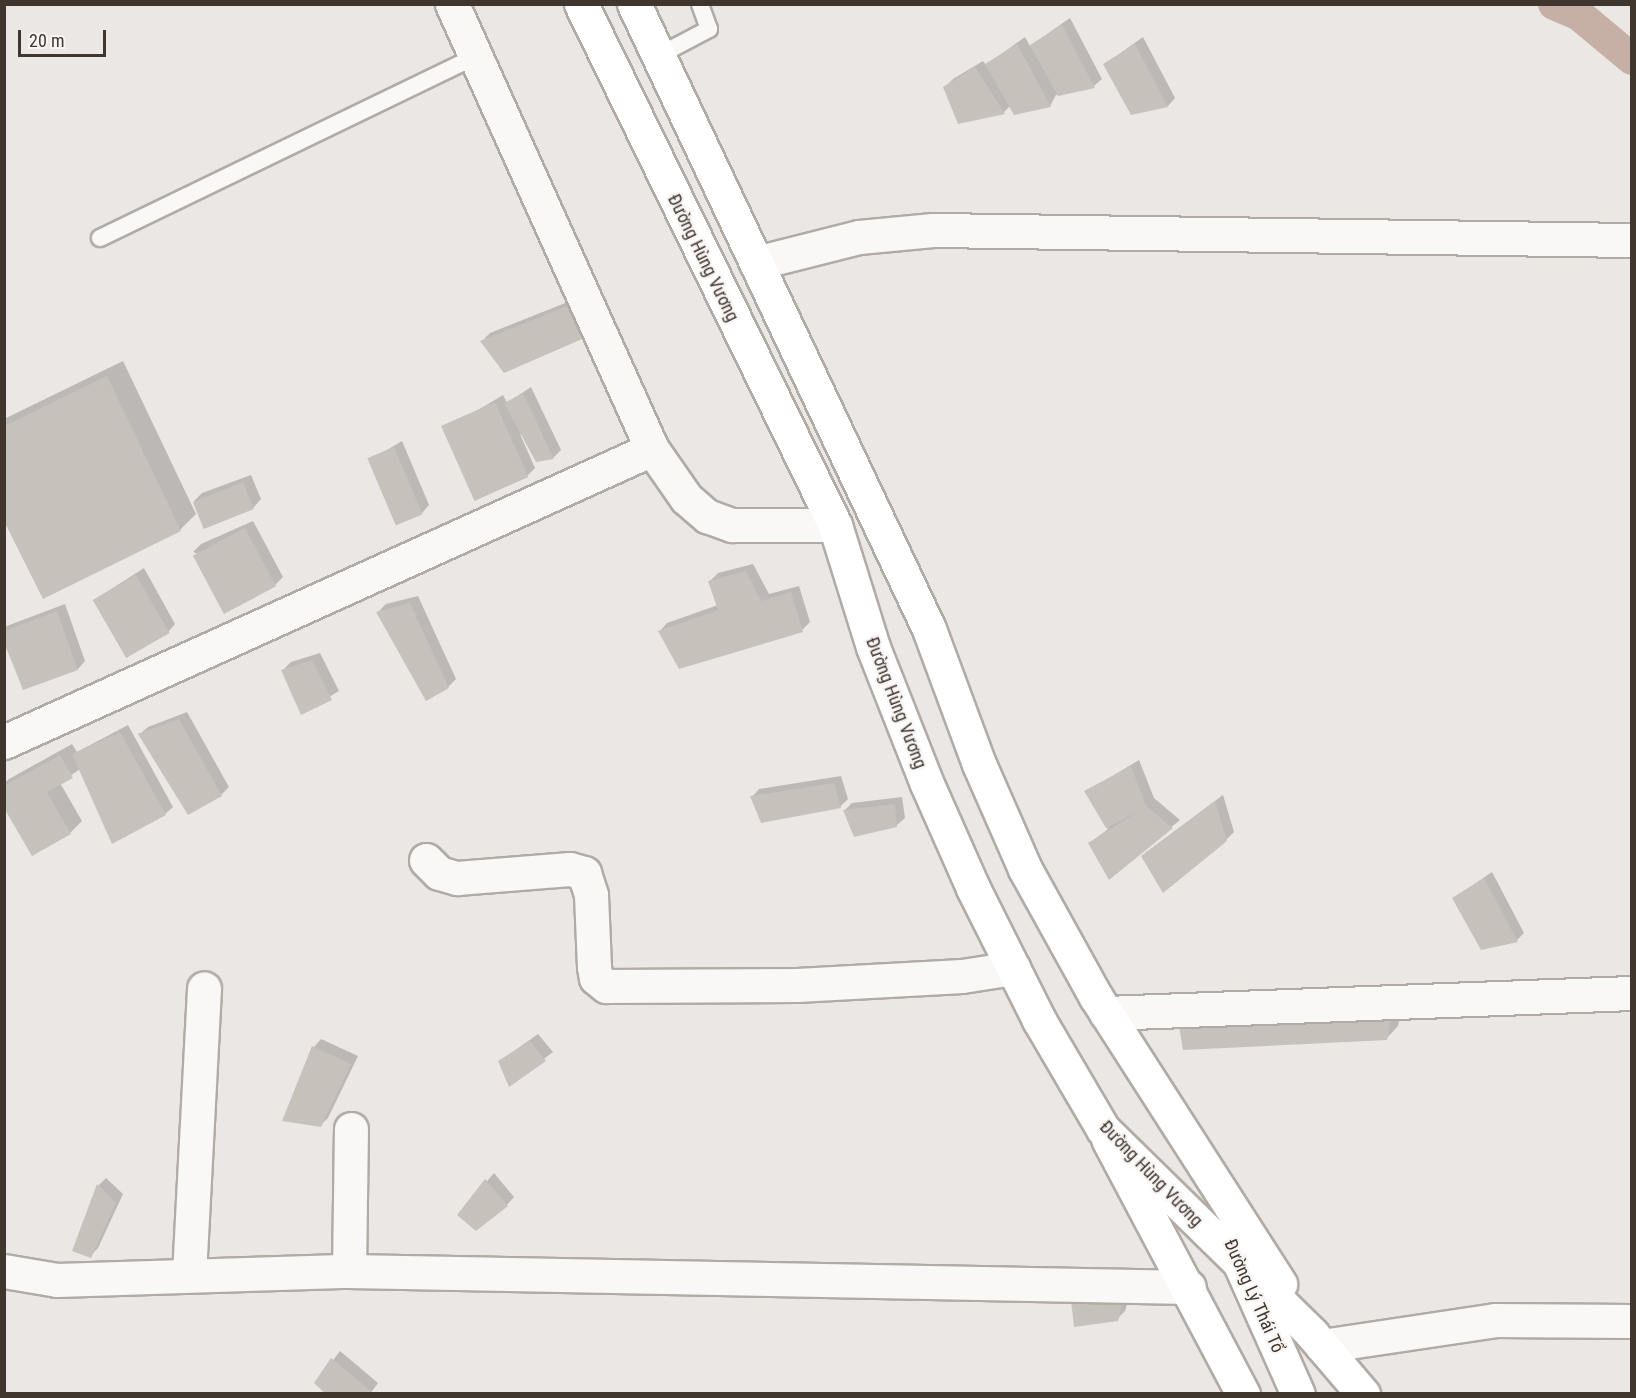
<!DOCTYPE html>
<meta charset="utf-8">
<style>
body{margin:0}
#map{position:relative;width:1636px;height:1398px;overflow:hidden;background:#eae7e4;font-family:"Roboto Condensed",sans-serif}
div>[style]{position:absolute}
.shadow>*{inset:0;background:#0003}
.canal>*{height:32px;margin:-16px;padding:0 16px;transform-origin:16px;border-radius:16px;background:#c6afa4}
.building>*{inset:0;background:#c7c1bc;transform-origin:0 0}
.roads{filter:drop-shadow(2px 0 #b1aba6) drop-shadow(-2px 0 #b1aba6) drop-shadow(0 2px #b1aba6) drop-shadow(0 -2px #b1aba6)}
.lane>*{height:16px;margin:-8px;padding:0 8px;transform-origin:8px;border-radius:8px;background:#f9f8f7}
.street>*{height:33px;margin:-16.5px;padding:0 16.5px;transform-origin:16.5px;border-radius:16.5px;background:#f9f8f7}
.primary>*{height:33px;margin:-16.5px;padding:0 16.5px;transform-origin:16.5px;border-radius:16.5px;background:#fff}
.highway>*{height:33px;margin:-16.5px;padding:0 16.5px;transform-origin:16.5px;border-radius:16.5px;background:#fff}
span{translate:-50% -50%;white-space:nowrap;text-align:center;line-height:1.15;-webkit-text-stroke:4.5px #f8f5f4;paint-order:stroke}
.street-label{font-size:18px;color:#41362e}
.frame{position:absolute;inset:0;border:6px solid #41362e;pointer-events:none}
.scale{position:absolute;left:18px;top:30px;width:88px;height:27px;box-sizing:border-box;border:3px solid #41362e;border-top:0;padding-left:8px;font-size:18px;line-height:21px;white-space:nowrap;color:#41362e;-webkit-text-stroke:4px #f8f5f4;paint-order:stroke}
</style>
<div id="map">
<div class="shadow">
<div style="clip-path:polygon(1070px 18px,1102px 79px,1094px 86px,1056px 95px,1050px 106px,1010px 106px,1004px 112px,959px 122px,945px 87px,953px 79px,983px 61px,986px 65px,1025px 37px,1030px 46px)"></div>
<div style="clip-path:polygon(1143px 37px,1175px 98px,1168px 106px,1132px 114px,1105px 64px)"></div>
<div style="clip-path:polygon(583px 296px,505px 371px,482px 341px,490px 333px)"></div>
<div style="clip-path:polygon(123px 361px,196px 514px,180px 530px,4px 518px,4px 419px)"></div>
<div style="clip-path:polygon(531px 387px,561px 450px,553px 458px,520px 434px,535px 468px,527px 476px,445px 430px,503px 395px,507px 403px)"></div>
<div style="clip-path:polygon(402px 441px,429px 505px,422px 513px,370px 460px)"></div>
<div style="clip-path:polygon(251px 475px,261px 499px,254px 507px,204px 528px,194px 501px,202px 493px)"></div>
<div style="clip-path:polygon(253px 521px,283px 577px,275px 585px,193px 552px,201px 544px)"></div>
<div style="clip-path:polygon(753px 564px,769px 594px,799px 586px,810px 622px,802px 630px,660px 631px,667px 623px,718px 605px,710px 581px,718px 573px)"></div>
<div style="clip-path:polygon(144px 568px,175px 624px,168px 632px,94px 600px)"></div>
<div style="clip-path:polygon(418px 596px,456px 679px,448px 687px,378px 612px,386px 604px)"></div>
<div style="clip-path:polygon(65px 604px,85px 661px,78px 669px,24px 688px,4px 643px,4px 627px)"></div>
<div style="clip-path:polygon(320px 653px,339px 691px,302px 713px,283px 670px,291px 662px)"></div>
<div style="clip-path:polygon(187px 712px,229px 787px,221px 795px,140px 734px,148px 727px)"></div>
<div style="clip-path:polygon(128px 725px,173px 807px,165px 814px,80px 769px,60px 783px,82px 821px,70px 833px,4px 805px,4px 783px,9px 779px,72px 744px,77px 752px)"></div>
<div style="clip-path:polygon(1139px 760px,1154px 798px,1180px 820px,1110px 877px,1090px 843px,1108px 829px,1086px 792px)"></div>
<div style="clip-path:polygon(841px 776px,848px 799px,841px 806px,762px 821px,752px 797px,759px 789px)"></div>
<div style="clip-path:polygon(1223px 795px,1234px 832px,1226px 840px,1151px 849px)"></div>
<div style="clip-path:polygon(902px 797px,905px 818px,897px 825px,845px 810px,852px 803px)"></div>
<div style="clip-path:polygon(1492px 872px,1524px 933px,1517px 940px,1454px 898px)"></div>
<div style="clip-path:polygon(1402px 1005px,1398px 1026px,1386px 1039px,1184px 1048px)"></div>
<div style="clip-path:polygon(538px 1034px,553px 1052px,510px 1085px,500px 1061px)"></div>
<div style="clip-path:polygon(321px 1039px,358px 1056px,328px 1118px,320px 1126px,314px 1047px)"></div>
<div style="clip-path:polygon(494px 1173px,514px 1197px,507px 1205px,459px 1214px)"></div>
<div style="clip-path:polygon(106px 1178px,123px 1194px,98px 1248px,90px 1256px,74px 1250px,99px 1185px)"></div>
<div style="clip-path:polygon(1080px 1293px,1130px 1293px,1125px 1311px,1117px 1319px)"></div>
<div style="clip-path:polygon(340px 1351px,378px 1383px,370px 1394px,328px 1394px,316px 1383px)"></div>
</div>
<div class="canal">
<div style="left:1554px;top:4px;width:26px;rotate:23deg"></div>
<div style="left:1578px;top:14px;width:70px;rotate:39.8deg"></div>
</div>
<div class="building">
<div style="clip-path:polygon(1062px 25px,1095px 88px,1058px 96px,1030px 45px)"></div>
<div style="clip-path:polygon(1017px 44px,1051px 107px,1014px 115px,985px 64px)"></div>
<div style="clip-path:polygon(1135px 44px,1168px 107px,1131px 115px,1103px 64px)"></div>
<div style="clip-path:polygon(975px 67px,1005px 114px,958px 124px,943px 87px)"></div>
<div style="clip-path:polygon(575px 303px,589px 336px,504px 373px,480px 341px)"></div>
<div style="clip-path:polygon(107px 376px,181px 531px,43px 599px,4px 521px,4px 426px)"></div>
<div style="clip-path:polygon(523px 393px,554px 459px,536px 462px,504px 403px)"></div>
<div style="left:495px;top:402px;width:82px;height:59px;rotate:66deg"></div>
<div style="left:394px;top:447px;width:73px;height:29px;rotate:67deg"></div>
<div style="left:243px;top:482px;width:29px;height:54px;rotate:68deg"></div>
<div style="left:245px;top:528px;width:66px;height:59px;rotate:62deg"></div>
<div style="clip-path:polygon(746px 571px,761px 601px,791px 592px,803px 632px,679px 669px,658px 631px,718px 610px,708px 581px)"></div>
<div style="left:136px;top:575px;width:67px;height:50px;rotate:60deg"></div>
<div style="clip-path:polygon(410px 603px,449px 688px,426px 701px,376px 612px)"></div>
<div style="clip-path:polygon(57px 611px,78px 670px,23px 690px,5px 644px,5px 631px)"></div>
<div style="clip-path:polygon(312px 660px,332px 700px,301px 715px,281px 670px)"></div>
<div style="clip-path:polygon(179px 719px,222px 796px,188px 815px,138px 734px)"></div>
<div style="clip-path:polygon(120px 732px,166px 815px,112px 844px,72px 754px)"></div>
<div style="clip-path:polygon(60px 755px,73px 778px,47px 792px,71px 834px,32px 856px,4px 808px,4px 786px)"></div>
<div style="clip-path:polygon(1131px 766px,1146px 806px,1173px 828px,1109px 880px,1088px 843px,1139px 811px,1106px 828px,1084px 791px)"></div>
<div style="clip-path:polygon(834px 783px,841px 808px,761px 823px,750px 796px)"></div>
<div style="clip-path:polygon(1215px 801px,1227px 841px,1163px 893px,1141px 856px)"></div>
<div style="clip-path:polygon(895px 804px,897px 827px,854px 837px,843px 810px)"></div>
<div style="clip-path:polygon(1484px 878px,1518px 942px,1481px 950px,1452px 898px)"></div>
<div style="clip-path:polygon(1391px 1017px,1387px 1040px,1183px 1050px,1178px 1020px)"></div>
<div style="clip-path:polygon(530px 1041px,546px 1061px,509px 1087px,498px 1061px)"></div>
<div style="clip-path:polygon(312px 1046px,351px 1064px,321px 1127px,282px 1121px)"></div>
<div style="clip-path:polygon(485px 1179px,508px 1206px,476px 1231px,457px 1215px)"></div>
<div style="clip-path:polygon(97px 1184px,116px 1203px,91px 1258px,72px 1251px)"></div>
<div style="clip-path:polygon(1071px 1300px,1123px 1300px,1118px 1321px,1074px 1327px)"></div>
<div style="clip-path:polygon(331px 1358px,371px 1391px,370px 1394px,326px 1394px,314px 1383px)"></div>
</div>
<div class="roads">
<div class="lane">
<div style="left:656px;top:57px;width:60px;rotate:-27.8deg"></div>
<div style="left:709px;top:29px;width:27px;rotate:-110deg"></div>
<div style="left:100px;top:238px;width:419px;rotate:-25.8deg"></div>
</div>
<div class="street">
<div style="left:452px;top:4px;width:488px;rotate:65.8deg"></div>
<div style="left:652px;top:449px;width:60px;rotate:55.2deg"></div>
<div style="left:686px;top:498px;width:28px;rotate:41deg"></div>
<div style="left:707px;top:516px;width:27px;rotate:20deg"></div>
<div style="left:732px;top:525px;width:103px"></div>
<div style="left:756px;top:263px;width:106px;rotate:-14.2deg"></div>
<div style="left:859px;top:237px;width:74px;rotate:-5.4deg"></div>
<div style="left:933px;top:230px;width:699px;rotate:0.82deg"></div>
<div style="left:4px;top:742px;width:711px;rotate:-24.33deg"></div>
<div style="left:426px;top:860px;width:18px;rotate:45deg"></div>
<div style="left:439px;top:873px;width:19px;rotate:16deg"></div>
<div style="left:457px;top:878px;width:113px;rotate:-4.6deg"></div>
<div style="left:570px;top:869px;width:15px;rotate:16deg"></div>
<div style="left:584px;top:873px;width:23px;rotate:72deg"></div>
<div style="left:591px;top:895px;width:72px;rotate:87.6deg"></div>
<div style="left:594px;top:967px;width:11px;rotate:80deg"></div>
<div style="left:596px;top:978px;width:13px;rotate:39deg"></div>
<div style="left:606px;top:986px;width:191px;rotate:-0.3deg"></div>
<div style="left:797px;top:985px;width:165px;rotate:-3.1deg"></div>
<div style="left:962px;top:976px;width:52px;rotate:-8.9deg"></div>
<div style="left:1106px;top:1013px;width:526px;rotate:-2.18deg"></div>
<div style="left:4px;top:1271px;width:54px;rotate:9.6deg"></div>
<div style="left:57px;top:1280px;width:292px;rotate:-1.8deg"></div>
<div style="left:349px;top:1271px;width:840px;rotate:1.09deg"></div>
<div style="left:349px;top:1271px;width:142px;rotate:-89.2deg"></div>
<div style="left:189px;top:1275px;width:287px;rotate:-87deg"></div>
<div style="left:1322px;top:1346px;width:175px;rotate:-8.5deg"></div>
<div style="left:1495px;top:1320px;width:137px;rotate:0.4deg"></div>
</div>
<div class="primary">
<div style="left:1108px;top:1139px;width:289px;rotate:62.1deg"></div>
<div style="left:1240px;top:1264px;width:142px;rotate:66deg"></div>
</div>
<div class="highway">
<div style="left:581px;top:4px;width:580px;rotate:64.01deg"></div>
<div style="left:835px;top:525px;width:128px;rotate:72.7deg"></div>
<div style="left:873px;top:647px;width:147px;rotate:68.5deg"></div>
<div style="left:927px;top:784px;width:114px;rotate:66.1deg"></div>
<div style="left:973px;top:888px;width:148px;rotate:63.4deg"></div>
<div style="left:1039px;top:1020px;width:126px;rotate:59.6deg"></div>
<div style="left:1103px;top:1129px;width:293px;rotate:44.4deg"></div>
<div style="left:1312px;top:1334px;width:79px;rotate:49.6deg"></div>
<div style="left:634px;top:4px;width:691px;rotate:64.73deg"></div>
<div style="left:929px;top:629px;width:144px;rotate:69.7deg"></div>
<div style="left:979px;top:764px;width:115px;rotate:66.3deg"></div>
<div style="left:1025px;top:869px;width:146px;rotate:61deg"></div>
<div style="left:1096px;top:997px;width:341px;rotate:57.3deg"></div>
</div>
</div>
<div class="street-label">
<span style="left:703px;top:258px;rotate:64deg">Đường Hùng Vương</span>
<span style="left:896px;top:703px;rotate:69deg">Đường Hùng Vương</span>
<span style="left:1151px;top:1174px;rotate:46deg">Đường Hùng Vương</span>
<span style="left:1254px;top:1296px;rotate:66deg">Đường Lý Thái Tổ</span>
</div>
<div class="frame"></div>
<div class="scale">20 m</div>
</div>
